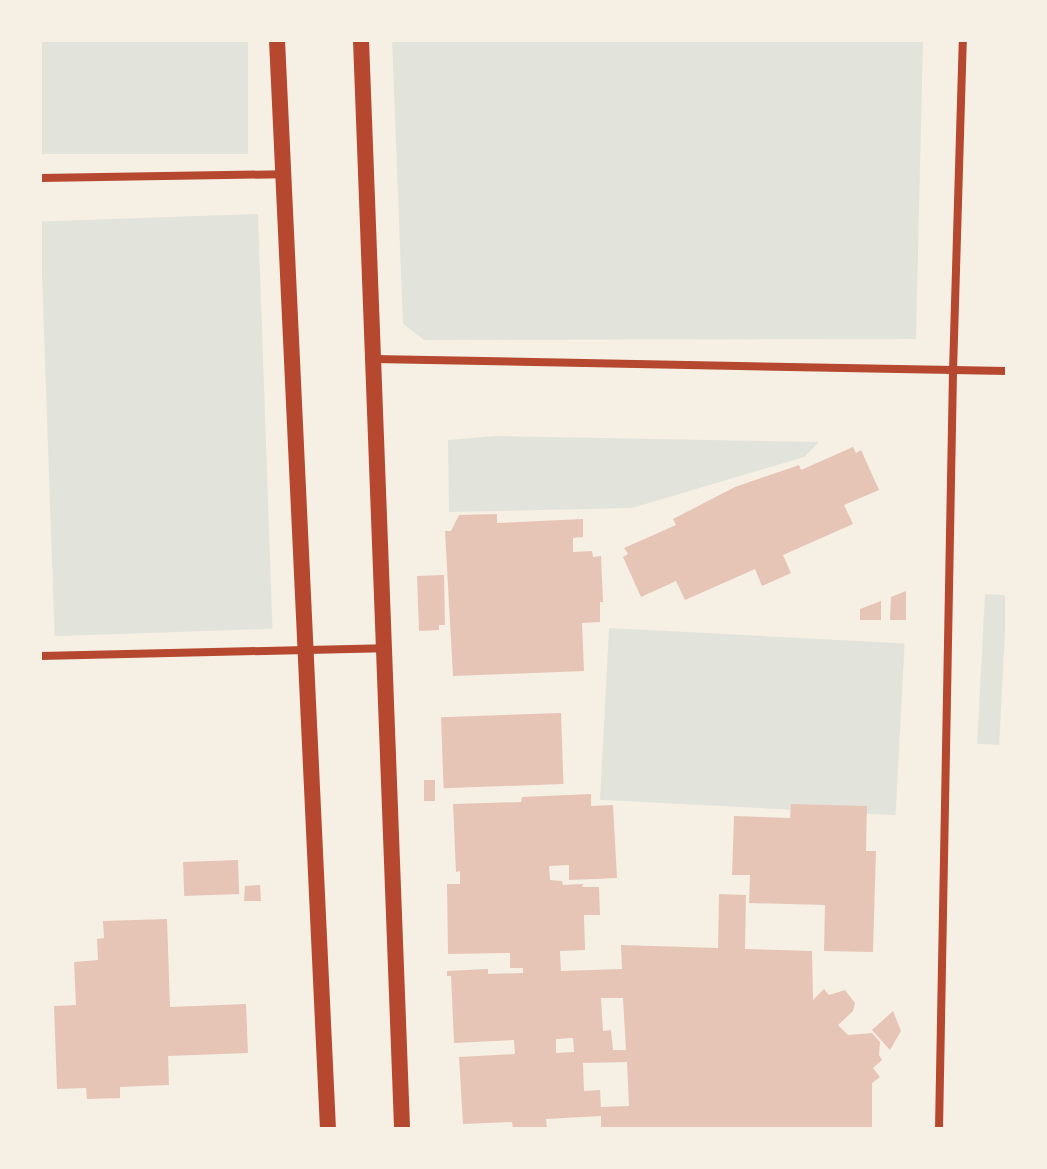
<!DOCTYPE html>
<style>
body{margin:0}
#map{position:relative;width:1047px;height:1169px;overflow:hidden;background:#f6efe4;font-family:"DejaVu Sans",sans-serif}
div>[style]{position:absolute}
.green>*{inset:0;background:#e2e4dc;transform-origin:0 0}
.building>*{inset:0;background:#e6c5b7;transform-origin:0 0}
.minor>*{height:8px;margin:-4px;padding:0 4px;transform-origin:4px;border-radius:4px;background:#b5482f}
.secondary>*{height:16px;margin:-8px;padding:0 8px;transform-origin:8px;border-radius:8px;background:#b5482f}
span{translate:-50% -50%;white-space:nowrap;text-align:center;line-height:1.15;-webkit-text-stroke:6px #f6efe4;paint-order:stroke}
.frame{position:absolute;inset:0;border:42px solid #f6efe4;pointer-events:none}
</style>
<div id="map">
<div class="green">
<div style="left:40px;top:40px;width:208px;height:114px"></div>
<div style="clip-path:polygon(392px 40px,923px 40px,916px 339px,424px 340px,403px 324px)"></div>
<div style="left:258px;top:214px;width:415px;height:218px;rotate:88deg"></div>
<div style="clip-path:polygon(496px 436px,819px 442px,804px 457px,632px 508px,449px 512px,448px 440px)"></div>
<div style="left:985px;top:594px;width:22px;height:150px;rotate:3deg"></div>
<div style="left:609px;top:628px;width:296px;height:172px;rotate:3deg"></div>
</div>
<div class="building">
<div style="clip-path:polygon(853px 447px,856px 453px,861px 450px,879px 490px,844px 505px,853px 524px,783px 555px,791px 573px,762px 586px,755px 569px,685px 600px,676px 581px,641px 597px,623px 557px,628px 554px,624px 548px,676px 525px,673px 519px,735px 487px,799px 465px,801px 470px)"></div>
<div style="clip-path:polygon(497px 514px,497px 523px,583px 519px,583px 537px,573px 538px,573px 552px,592px 551px,593px 557px,601px 556px,603px 602px,600px 602px,600px 622px,582px 623px,584px 671px,453px 676px,445px 531px,451px 531px,459px 515px)"></div>
<div style="clip-path:polygon(444px 575px,445px 625px,439px 625px,439px 630px,419px 631px,417px 576px)"></div>
<div style="clip-path:polygon(906px 591px,906px 620px,890px 620px,891px 597px)"></div>
<div style="clip-path:polygon(881px 601px,881px 620px,860px 620px,860px 609px)"></div>
<div style="left:561px;top:713px;width:71px;height:120px;rotate:88deg"></div>
<div style="left:435px;top:780px;width:21px;height:11px;rotate:90deg"></div>
<div style="clip-path:polygon(evenodd,591px 794px,591px 806px,613px 805px,617px 878px,569px 880px,569px 865px,549px 866px,550px 880px,562px 881px,563px 885px,583px 884px,582px 887px,599px 887px,600px 915px,584px 915px,585px 950px,560px 951px,561px 971px,622px 969px,621px 945px,718px 948px,719px 894px,746px 895px,745px 949px,812px 951px,813px 1000px,824px 989px,829px 995px,845px 990px,855px 1003px,853px 1011px,838px 1025px,848px 1035px,872px 1033px,880px 1042px,879px 1055px,882px 1060px,873px 1068px,880px 1077px,872px 1083px,872px 1129px,601px 1129px,601px 1116px,546px 1119px,547px 1129px,513px 1129px,512px 1122px,463px 1124px,459px 1057px,515px 1054px,514px 1040px,454px 1043px,451px 976px,447px 976px,447px 971px,488px 969px,488px 974px,523px 973px,523px 968px,510px 968px,510px 953px,448px 954px,447px 884px,460px 884px,460px 871px,456px 872px,453px 804px,521px 802px,522px 797px,591px 794px,601px 998px,623px 998px,626px 1050px,613px 1050px,611px 1030px,603px 1031px,601px 998px,591px 794px,573px 1038px,574px 1052px,556px 1053px,556px 1039px,573px 1038px,591px 794px,627px 1062px,629px 1106px,601px 1107px,600px 1090px,584px 1091px,583px 1063px,627px 1062px)"></div>
<div style="clip-path:polygon(791px 804px,867px 806px,866px 851px,876px 851px,873px 952px,824px 951px,825px 905px,749px 903px,750px 875px,732px 875px,734px 816px,790px 818px)"></div>
<div style="left:238px;top:860px;width:34px;height:55px;rotate:88deg"></div>
<div style="clip-path:polygon(260px 885px,261px 901px,244px 901px,245px 886px)"></div>
<div style="clip-path:polygon(167px 919px,170px 1007px,246px 1004px,248px 1053px,168px 1056px,169px 1085px,120px 1087px,120px 1098px,87px 1099px,86px 1088px,57px 1089px,54px 1006px,76px 1005px,74px 962px,98px 960px,97px 939px,104px 938px,103px 921px)"></div>
<div style="clip-path:polygon(893px 1011px,901px 1031px,890px 1050px,872px 1030px)"></div>
</div>
<div class="minor">
<div style="left:40px;top:178px;width:243px;rotate:-0.9deg"></div>
<div style="left:374px;top:359px;width:633px;rotate:1.09deg"></div>
<div style="left:40px;top:656px;width:343px;rotate:-1.3deg"></div>
<div style="left:939px;top:1129px;width:758px;rotate:-88.94deg"></div>
<div style="left:953px;top:371px;width:331px;rotate:-88.3deg"></div>
</div>
<div class="secondary">
<div style="left:277px;top:40px;width:1090px;rotate:87.32deg"></div>
<div style="left:361px;top:40px;width:1090px;rotate:87.84deg"></div>
</div>
<div class="frame"></div>
</div>
